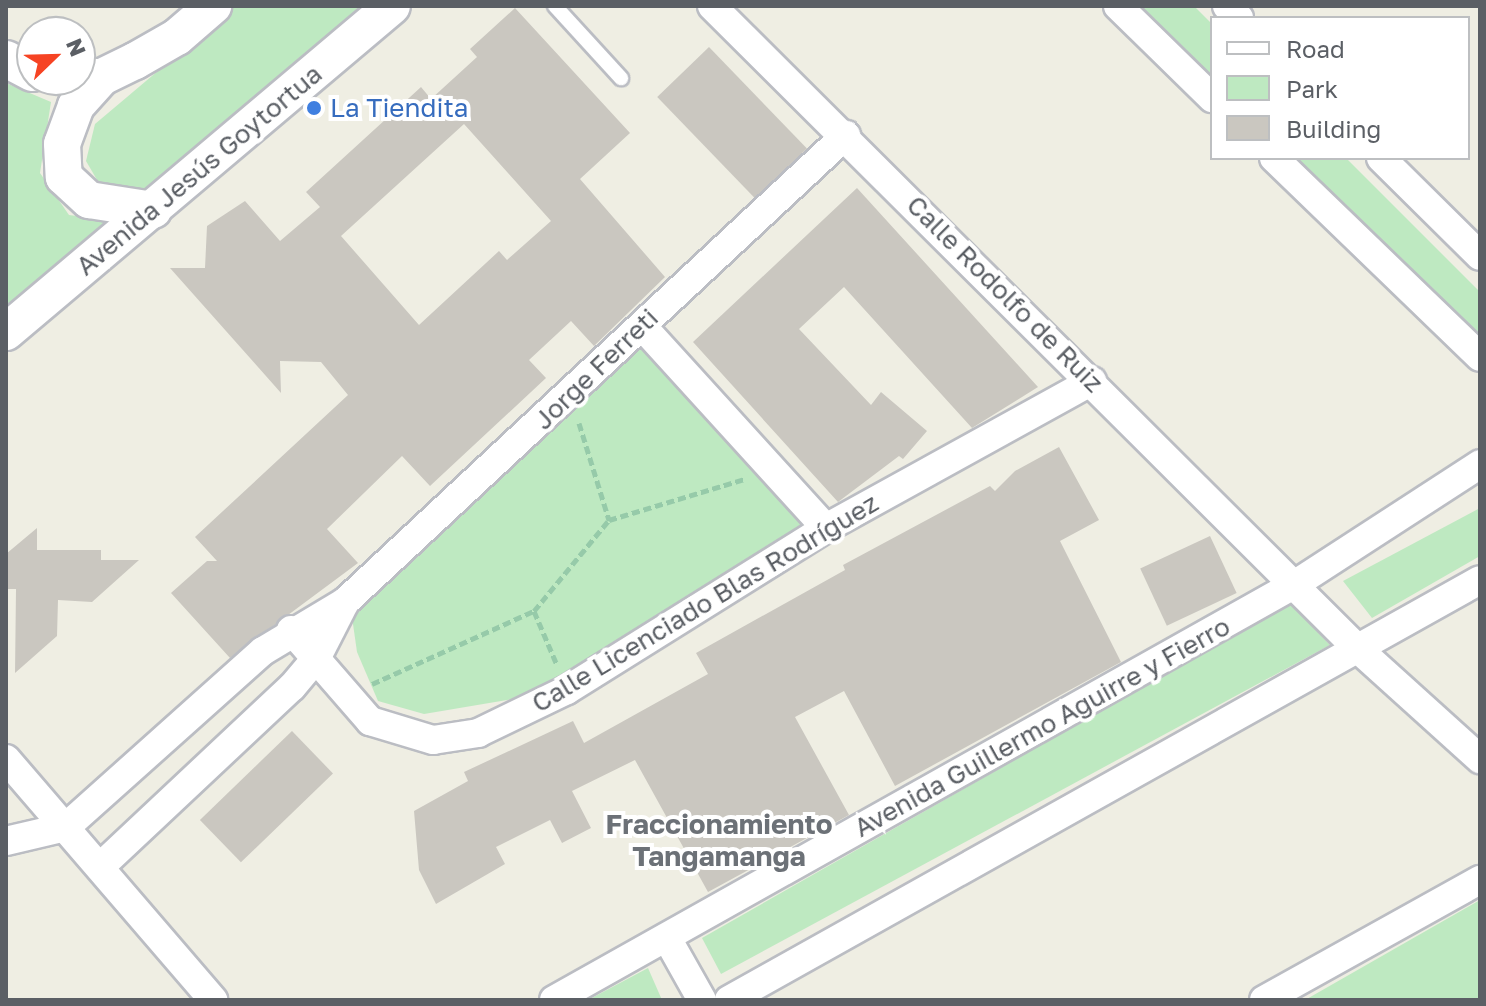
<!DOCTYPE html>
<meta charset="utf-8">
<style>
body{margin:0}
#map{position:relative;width:1486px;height:1006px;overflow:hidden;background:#efeee3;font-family:"Golos Text",sans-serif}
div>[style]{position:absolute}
.green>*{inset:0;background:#bee9c1}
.building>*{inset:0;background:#cac7c0;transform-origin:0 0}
.path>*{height:5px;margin-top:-2.5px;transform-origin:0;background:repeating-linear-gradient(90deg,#96caa9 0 8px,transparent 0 12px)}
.roads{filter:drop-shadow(2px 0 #bbbdc3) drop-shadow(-2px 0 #bbbdc3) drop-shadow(0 2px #bbbdc3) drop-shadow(0 -2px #bbbdc3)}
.service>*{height:14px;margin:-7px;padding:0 7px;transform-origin:7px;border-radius:7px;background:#fff}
.minor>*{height:28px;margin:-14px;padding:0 14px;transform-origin:14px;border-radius:14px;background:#fff}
.tertiary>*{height:36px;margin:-18px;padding:0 18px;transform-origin:18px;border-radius:18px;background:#fff}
.dots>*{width:22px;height:22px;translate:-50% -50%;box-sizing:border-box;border:4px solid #fff;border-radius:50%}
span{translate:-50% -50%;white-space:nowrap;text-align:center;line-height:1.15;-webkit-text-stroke:8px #fff;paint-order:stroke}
.shop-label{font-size:26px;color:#366cbe}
.left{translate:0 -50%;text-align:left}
.street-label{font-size:26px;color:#5b5f65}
.neighbourhood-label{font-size:28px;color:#6c7177;font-weight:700}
.frame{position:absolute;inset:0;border:8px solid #5b5f65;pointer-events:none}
.legend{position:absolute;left:1210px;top:16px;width:260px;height:144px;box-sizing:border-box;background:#fff;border:2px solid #bdbfc1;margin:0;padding:10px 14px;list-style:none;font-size:24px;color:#5b5f65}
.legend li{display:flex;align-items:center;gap:16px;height:40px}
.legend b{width:40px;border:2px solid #bdbfc1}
.north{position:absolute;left:16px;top:16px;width:80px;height:80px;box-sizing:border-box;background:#fff;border:2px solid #bdbfc1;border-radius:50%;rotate:67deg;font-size:22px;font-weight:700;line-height:32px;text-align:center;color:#5b5f65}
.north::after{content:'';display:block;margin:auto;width:28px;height:36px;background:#f64323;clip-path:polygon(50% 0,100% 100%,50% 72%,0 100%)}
</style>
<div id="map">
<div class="green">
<div style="clip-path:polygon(235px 6px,366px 6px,150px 190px,100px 185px,86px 161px,95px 124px)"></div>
<div style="clip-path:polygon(1138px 6px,1194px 6px,1212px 24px,1212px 80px)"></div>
<div style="clip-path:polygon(6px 83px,51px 102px,40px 173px,69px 215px,123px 222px,6px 320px)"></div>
<div style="clip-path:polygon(1290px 158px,1346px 158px,1480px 292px,1480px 348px)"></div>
<div style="clip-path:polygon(642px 326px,821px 528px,567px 690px,424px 714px,378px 701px,357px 652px,352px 617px,361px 593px)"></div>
<div style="clip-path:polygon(1480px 508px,1480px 556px,1372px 618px,1343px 581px)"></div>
<div style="clip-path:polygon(1290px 603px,1330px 645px,721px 974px,702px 938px)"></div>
<div style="clip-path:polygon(1480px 900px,1480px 1000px,1305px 1000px)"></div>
<div style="clip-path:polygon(648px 968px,662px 1000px,588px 1000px)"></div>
</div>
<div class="building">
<div style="clip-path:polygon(evenodd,515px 8px,630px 133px,580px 179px,665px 277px,594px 346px,571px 321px,529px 360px,546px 378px,430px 486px,402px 456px,327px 529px,358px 563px,230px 658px,171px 593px,207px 561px,217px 561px,195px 537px,348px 395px,321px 362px,280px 361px,281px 393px,170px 268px,205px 268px,207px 226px,245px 201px,280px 241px,320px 207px,306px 192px,421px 87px,431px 99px,477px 57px,470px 49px,515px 8px,464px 124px,551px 221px,507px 260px,499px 251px,419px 325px,341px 236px,464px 124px)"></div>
<div style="left:709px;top:47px;width:141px;height:72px;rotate:46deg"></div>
<div style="clip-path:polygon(857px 188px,1038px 387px,972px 428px,844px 287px,799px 329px,871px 405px,881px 392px,927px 431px,903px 459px,899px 456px,838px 502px,693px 342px)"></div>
<div style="clip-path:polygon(1059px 447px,1099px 520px,1060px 541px,1121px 662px,895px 786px,844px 691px,795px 717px,849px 815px,708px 892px,635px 760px,572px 791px,591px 828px,562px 843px,550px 820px,496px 847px,505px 864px,436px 904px,419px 870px,414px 811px,468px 781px,464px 772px,573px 721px,584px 743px,708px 674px,696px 653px,845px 570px,843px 565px,990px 486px,995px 491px,1015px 471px)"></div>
<div style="clip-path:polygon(37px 528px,37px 550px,101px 550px,101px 560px,139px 560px,92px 602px,58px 600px,57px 636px,15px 673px,16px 589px,6px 589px,6px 554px)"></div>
<div style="left:1210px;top:536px;width:63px;height:77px;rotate:65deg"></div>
<div style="left:292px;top:731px;width:59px;height:128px;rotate:46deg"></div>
</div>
<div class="path">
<div style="left:579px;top:423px;width:102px;rotate:72.8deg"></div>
<div style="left:534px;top:611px;width:59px;rotate:66.9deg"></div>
<div style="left:372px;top:684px;width:178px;rotate:-24.3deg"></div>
<div style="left:534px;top:611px;width:118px;rotate:-50.5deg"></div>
<div style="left:609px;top:520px;width:142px;rotate:-16.8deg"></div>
</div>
<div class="roads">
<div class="service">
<div style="left:555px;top:6px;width:98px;rotate:47.5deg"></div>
</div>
<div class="minor">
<div style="left:712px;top:6px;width:910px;rotate:44.87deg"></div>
<div style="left:1357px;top:648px;width:166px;rotate:42.1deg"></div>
<div style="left:1118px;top:6px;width:132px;rotate:44.4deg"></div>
<div style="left:1227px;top:6px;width:17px;rotate:45deg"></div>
<div style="left:1274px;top:158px;width:286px;rotate:44deg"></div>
<div style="left:1381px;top:158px;width:139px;rotate:44.7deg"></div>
<div style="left:642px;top:326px;width:273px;rotate:47.7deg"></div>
<div style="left:291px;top:630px;width:121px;rotate:49deg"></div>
<div style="left:370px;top:721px;width:66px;rotate:16.8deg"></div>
<div style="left:433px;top:740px;width:46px;rotate:-8.8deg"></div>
<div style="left:478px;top:733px;width:99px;rotate:-25.8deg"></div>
<div style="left:567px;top:690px;width:305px;rotate:-32deg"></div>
<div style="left:826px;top:528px;width:304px;rotate:-28.9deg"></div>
<div style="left:6px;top:759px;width:318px;rotate:49.3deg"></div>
<div style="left:66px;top:827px;width:264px;rotate:-41.8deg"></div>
<div style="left:263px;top:651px;width:96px;rotate:-30.9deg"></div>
<div style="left:345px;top:602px;width:685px;rotate:-42.99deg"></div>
<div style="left:6px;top:841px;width:62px;rotate:-13.1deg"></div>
<div style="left:100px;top:867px;width:263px;rotate:-43.2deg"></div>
<div style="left:292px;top:687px;width:39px;rotate:-50deg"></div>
<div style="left:317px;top:657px;width:62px;rotate:-63deg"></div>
<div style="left:667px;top:938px;width:71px;rotate:60.6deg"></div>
<div style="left:554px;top:1000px;width:852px;rotate:-29.3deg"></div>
<div style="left:1297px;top:583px;width:218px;rotate:-33deg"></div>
<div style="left:729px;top:1000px;width:860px;rotate:-29.22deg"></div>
<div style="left:1264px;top:1000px;width:247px;rotate:-29.1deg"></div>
</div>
<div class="tertiary">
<div style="left:6px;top:59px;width:30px;rotate:28deg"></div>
<div style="left:80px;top:77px;width:22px"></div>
<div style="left:102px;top:77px;width:37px;rotate:-26deg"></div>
<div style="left:135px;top:61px;width:48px;rotate:-29.7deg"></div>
<div style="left:177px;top:37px;width:48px;rotate:-40.7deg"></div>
<div style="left:102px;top:77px;width:39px;rotate:132deg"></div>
<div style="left:76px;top:106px;width:40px;rotate:110.2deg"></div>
<div style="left:62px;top:144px;width:33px;rotate:87deg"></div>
<div style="left:64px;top:177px;width:34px;rotate:43deg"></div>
<div style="left:89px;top:200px;width:65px;rotate:8.9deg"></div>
<div style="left:6px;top:332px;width:505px;rotate:-40.18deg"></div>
</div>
</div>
<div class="dots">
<div style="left:314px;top:108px;background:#3f7fe0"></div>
</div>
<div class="shop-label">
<span class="left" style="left:330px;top:108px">La Tiendita</span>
</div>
<div class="street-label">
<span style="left:199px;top:170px;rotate:-40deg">Avenida Jesús Goytortua</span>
<span style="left:1005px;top:294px;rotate:45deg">Calle Rodolfo de Ruiz</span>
<span style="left:596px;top:369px;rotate:-44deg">Jorge Ferreti</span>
<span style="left:705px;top:603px;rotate:-31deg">Calle Licenciado Blas Rodríguez</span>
<span style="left:1042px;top:727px;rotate:-29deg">Avenida Guillermo Aguirre y Fierro</span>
</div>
<div class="neighbourhood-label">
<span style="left:719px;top:840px">Fraccionamiento<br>Tangamanga</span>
</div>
<div class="frame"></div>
<ul class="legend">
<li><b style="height:10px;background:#fff"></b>Road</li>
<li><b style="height:22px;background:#bee9c1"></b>Park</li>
<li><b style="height:22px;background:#cac7c0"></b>Building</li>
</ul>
<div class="north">N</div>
</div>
